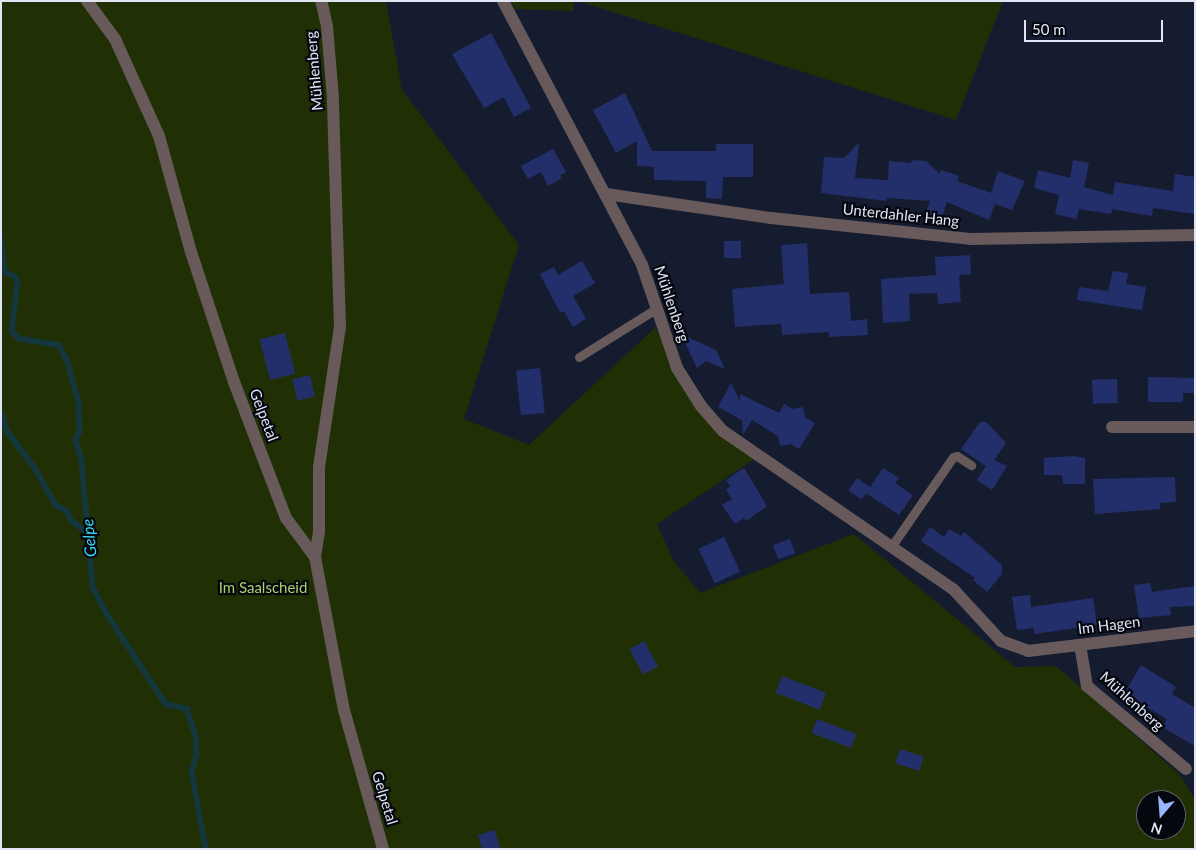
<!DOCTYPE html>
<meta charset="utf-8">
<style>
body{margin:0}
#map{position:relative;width:1196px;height:850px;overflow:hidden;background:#161c2f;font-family:Lato,sans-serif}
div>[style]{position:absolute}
.green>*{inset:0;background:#213004}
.stream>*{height:5.5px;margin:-2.75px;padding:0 2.75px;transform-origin:2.75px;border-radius:2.75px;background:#14373e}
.building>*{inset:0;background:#232f6b;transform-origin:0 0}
.lane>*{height:9px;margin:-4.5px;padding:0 4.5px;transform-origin:4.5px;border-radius:4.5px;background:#685a5b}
.street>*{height:12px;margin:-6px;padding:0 6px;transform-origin:6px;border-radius:6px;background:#685a5b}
span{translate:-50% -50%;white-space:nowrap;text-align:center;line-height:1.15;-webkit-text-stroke:4.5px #05070f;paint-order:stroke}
.street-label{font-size:15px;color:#e1e5f3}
.park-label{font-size:15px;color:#aad16e}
.water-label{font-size:16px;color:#36dcfa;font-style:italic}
.frame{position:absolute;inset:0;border:2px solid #e1e5f3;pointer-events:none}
.north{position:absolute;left:1136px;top:790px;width:50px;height:50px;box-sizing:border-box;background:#05070f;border:1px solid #5d606a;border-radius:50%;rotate:198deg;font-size:14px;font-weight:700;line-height:20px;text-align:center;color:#e1e5f3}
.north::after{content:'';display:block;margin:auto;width:18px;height:22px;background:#99b5fd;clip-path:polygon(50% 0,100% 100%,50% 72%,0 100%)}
.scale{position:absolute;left:1024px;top:20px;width:139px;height:22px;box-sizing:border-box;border:2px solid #e1e5f3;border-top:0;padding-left:6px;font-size:15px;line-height:18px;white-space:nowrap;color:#e1e5f3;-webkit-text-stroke:4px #05070f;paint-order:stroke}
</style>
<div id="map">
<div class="green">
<div style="clip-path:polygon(evenodd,1px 1px,386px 1px,402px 90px,519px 245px,464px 419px,529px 445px,656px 327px,675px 373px,756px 458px,657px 524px,673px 560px,700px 593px,854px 534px,1015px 667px,1056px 666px,1180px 775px,1195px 800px,1195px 849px,1px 849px,1px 1px,1146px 800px,1176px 800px,1176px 830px,1146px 830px,1146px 800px)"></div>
<div style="clip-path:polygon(511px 1px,574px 1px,574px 11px,515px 9px)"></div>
<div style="clip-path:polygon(578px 1px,1003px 1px,956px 120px)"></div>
</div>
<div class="stream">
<div style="left:1px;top:236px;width:36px;rotate:84deg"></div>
<div style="left:5px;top:272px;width:12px;rotate:24deg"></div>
<div style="left:16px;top:277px;width:6px;rotate:72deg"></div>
<div style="left:18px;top:283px;width:49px;rotate:97deg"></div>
<div style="left:12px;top:332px;width:11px;rotate:38deg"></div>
<div style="left:21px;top:339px;width:38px;rotate:9deg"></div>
<div style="left:59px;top:345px;width:19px;rotate:62deg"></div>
<div style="left:68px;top:362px;width:42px;rotate:75deg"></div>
<div style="left:79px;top:403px;width:28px;rotate:88deg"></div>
<div style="left:80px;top:431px;width:11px;rotate:112deg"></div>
<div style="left:76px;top:441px;width:20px;rotate:72deg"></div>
<div style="left:82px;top:460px;width:127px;rotate:85deg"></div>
<div style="left:93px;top:587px;width:30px;rotate:63deg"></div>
<div style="left:107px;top:614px;width:108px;rotate:56.8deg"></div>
<div style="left:166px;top:704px;width:22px;rotate:13deg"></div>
<div style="left:187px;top:709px;width:28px;rotate:72deg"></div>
<div style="left:196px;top:736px;width:20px;rotate:87deg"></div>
<div style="left:197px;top:756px;width:16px;rotate:108deg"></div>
<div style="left:192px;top:771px;width:79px;rotate:79.8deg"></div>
<div style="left:1px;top:412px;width:21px;rotate:71deg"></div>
<div style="left:8px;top:432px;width:45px;rotate:53.1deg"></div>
<div style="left:35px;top:468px;width:43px;rotate:60.4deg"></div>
<div style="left:56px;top:505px;width:13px;rotate:29deg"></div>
<div style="left:67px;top:511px;width:11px;rotate:63deg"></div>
<div style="left:72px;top:521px;width:21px;rotate:37deg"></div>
</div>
<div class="building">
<div style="clip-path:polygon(491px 33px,531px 108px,514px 117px,504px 97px,484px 108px,452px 54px)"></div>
<div style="clip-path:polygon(625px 93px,652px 151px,716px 151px,716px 144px,753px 144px,753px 177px,723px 177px,722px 199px,706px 198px,706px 181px,654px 180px,654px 167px,637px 166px,637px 141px,616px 153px,593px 110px)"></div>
<div style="clip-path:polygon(859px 143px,855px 178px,888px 180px,889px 161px,910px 163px,913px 160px,926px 161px,940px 174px,941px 170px,959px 176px,957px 181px,991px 193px,998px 171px,1025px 181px,1012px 210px,995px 204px,989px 220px,947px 202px,940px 223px,924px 217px,930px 201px,887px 198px,887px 201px,821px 193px,824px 157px,844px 158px)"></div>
<div style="clip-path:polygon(553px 149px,566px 172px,560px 175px,562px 178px,548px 186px,541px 172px,528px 179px,521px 166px)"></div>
<div style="clip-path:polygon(1073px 160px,1089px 163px,1084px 187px,1113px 195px,1115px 182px,1173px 191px,1175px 174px,1195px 177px,1195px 214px,1153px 208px,1152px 216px,1112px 209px,1111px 214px,1079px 209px,1076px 219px,1055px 214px,1059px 195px,1034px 188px,1038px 170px,1070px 178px)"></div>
<div style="left:724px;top:241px;width:17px;height:17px"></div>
<div style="clip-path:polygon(807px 243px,810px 294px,849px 292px,851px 321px,867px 319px,868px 335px,829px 337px,829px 332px,782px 335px,781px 324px,735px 327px,732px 289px,784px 284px,781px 245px)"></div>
<div style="clip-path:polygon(970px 255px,971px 274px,959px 275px,961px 302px,938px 304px,937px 293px,909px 294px,910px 321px,883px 323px,881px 279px,936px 275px,935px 257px)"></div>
<div style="clip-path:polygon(582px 261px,595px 283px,573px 296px,586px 319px,573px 327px,564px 311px,561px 313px,556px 305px,540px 274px,554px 267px,558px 275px)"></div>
<div style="clip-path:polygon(1113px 271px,1128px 273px,1126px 284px,1146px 287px,1142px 310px,1077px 300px,1079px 287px,1108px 291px)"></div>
<div style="left:285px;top:333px;width:42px;height:26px;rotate:76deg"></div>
<div style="clip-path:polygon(681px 334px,716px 350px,725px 369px,706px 361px,697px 368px)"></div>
<div style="left:540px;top:368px;width:45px;height:24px;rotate:84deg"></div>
<div style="left:310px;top:375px;width:22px;height:18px;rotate:77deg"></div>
<div style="clip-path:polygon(1148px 377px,1195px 378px,1195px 393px,1183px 393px,1183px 402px,1148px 402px)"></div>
<div style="left:1117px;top:379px;width:24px;height:25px;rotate:88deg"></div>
<div style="clip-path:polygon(731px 383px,740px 401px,740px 394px,779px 413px,784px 404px,793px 409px,803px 407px,805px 417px,815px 423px,799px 449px,791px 444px,780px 446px,778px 436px,752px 420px,743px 435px,742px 420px,718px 407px)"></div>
<div style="clip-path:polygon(980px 422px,986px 422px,1006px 443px,994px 460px,1007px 466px,992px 490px,977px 480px,986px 466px,961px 449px)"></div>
<div style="clip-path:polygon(1073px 456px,1085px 458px,1085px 484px,1063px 484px,1062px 475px,1044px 475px,1044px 458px)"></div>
<div style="clip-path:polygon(744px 468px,767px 506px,746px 521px,744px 518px,735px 524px,722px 505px,732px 499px,726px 490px,730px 486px,726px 480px)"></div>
<div style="clip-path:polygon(883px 468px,899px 478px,895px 483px,913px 495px,899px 515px,866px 493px)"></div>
<div style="clip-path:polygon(1175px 477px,1176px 502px,1160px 503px,1160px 509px,1095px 514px,1093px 479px)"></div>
<div style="left:857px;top:478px;width:16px;height:15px;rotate:35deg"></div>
<div style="clip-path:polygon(930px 527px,944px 537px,949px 529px,961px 536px,964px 532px,1002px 565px,1002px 574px,987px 592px,973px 580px,975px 578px,921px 541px)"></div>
<div style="left:724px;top:537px;width:38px;height:28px;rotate:65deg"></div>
<div style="left:790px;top:539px;width:15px;height:18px;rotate:70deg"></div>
<div style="clip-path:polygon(1150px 583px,1152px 592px,1195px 586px,1195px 606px,1170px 607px,1171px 615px,1139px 618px,1134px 585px)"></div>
<div style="clip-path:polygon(1030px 595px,1031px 607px,1093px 598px,1097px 625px,1034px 634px,1034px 628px,1017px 630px,1012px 597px)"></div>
<div style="left:644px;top:641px;width:29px;height:17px;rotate:61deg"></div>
<div style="clip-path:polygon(1141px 665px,1176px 687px,1172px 694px,1195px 708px,1195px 746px,1162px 727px,1167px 719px,1124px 694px)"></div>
<div style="left:782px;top:676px;width:47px;height:18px;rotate:21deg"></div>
<div style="left:817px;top:719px;width:42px;height:15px;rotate:21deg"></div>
<div style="left:900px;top:749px;width:25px;height:15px;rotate:18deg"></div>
<div style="clip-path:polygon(495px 830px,500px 849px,482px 849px,478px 835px)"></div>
</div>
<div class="lane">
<div style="left:579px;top:357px;width:92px;rotate:-32.1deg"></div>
<div style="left:891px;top:547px;width:109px;rotate:-55.4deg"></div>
<div style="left:953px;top:457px;width:4px;rotate:-14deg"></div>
<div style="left:957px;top:456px;width:17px;rotate:33deg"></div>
</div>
<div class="street">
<div style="left:87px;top:1px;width:47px;rotate:53.6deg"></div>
<div style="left:115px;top:39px;width:107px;rotate:65.6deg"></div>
<div style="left:159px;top:136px;width:120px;rotate:74.6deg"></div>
<div style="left:191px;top:252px;width:137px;rotate:71.7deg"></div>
<div style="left:234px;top:382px;width:146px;rotate:69.1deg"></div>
<div style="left:286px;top:518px;width:49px;rotate:53.4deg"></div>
<div style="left:315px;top:557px;width:156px;rotate:79.3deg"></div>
<div style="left:344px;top:710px;width:144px;rotate:74.3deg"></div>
<div style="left:503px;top:1px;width:298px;rotate:62.2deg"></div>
<div style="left:642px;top:265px;width:109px;rotate:71.2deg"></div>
<div style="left:677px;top:368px;width:45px;rotate:57.7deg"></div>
<div style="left:701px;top:406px;width:33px;rotate:49deg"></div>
<div style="left:723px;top:431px;width:280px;rotate:34.5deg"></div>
<div style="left:954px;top:590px;width:69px;rotate:47.3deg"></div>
<div style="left:1001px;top:641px;width:29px;rotate:20deg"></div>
<div style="left:1028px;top:651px;width:168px;rotate:-6.8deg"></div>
<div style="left:606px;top:194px;width:167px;rotate:8.3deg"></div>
<div style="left:771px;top:218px;width:200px;rotate:6deg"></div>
<div style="left:970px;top:239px;width:225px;rotate:-1deg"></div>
<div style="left:1112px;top:427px;width:83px"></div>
<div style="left:315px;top:557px;width:25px;rotate:-81deg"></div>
<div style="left:319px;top:532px;width:65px;rotate:-90deg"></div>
<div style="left:319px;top:467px;width:142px;rotate:-81.5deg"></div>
<div style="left:340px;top:327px;width:229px;rotate:-91.8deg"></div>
<div style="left:333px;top:98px;width:72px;rotate:-94.8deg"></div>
<div style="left:327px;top:26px;width:26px;rotate:-103deg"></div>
<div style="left:1080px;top:645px;width:42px;rotate:80.3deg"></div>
<div style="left:1087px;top:686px;width:129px;rotate:40deg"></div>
</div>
<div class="street-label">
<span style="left:314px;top:71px;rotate:-95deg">Mühlenberg</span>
<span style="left:901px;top:215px;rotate:6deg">Unterdahler Hang</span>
<span style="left:672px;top:304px;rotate:71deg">Mühlenberg</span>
<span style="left:264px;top:415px;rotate:69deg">Gelpetal</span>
<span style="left:1109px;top:625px;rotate:-7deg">Im Hagen</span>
<span style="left:1132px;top:701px;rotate:42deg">Mühlenberg</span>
<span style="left:385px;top:798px;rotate:73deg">Gelpetal</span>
</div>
<div class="park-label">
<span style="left:263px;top:588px">Im Saalscheid</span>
</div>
<div class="water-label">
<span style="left:89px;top:538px;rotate:-95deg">Gelpe</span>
</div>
<div class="frame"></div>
<div class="north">N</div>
<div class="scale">50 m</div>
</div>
